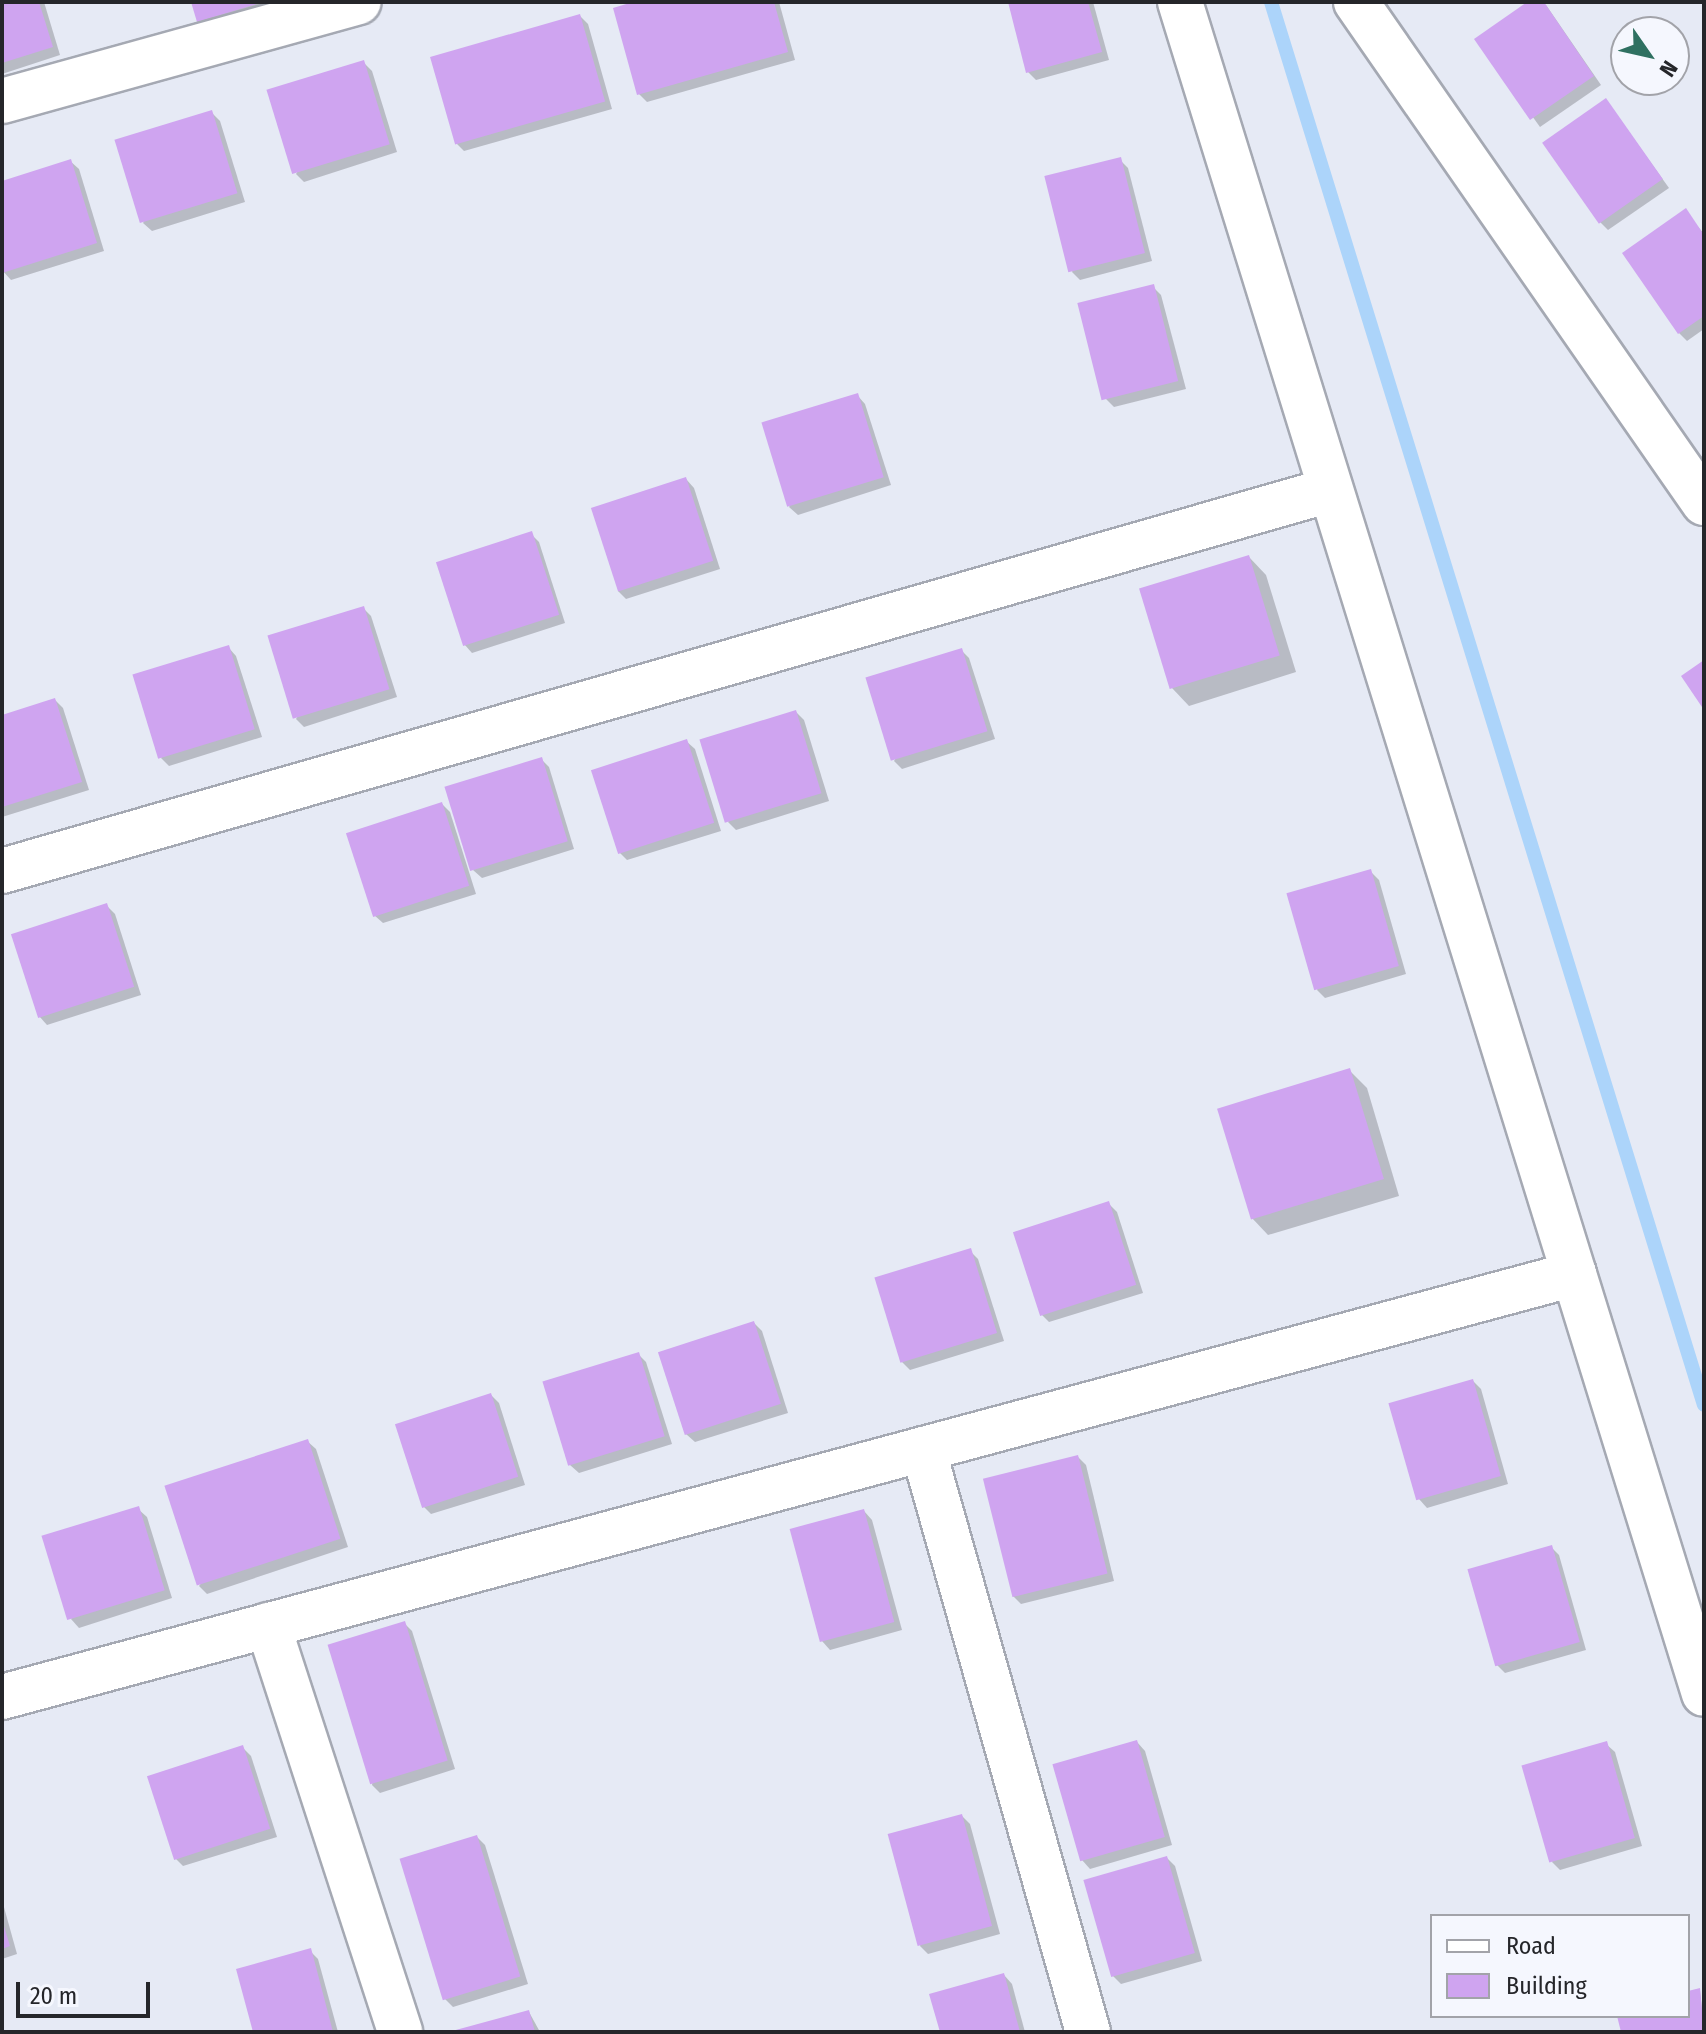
<!DOCTYPE html>
<style>
body{margin:0}
#map{position:relative;width:1706px;height:2034px;overflow:hidden;background:#e6eaf5;font-family:"Fira Sans Condensed",sans-serif}
div>[style]{position:absolute}
.shadow>*{inset:0;background:#0003}
.stream>*{height:14px;margin:-7px;padding:0 7px;transform-origin:7px;border-radius:7px;background:#acd4fa}
.building>*{inset:0;background:#cfa4f0;transform-origin:0 0}
.roads{filter:drop-shadow(2px 0 #a5a9b3) drop-shadow(-2px 0 #a5a9b3) drop-shadow(0 2px #a5a9b3) drop-shadow(0 -2px #a5a9b3)}
.minor>*{height:44px;margin:-22px;padding:0 22px;transform-origin:22px;border-radius:22px;background:#fff}
span{translate:-50% -50%;white-space:nowrap;text-align:center;line-height:1.15;-webkit-text-stroke:8px #f5f7fe;paint-order:stroke}
.frame{position:absolute;inset:0;border:4px solid #25262a;pointer-events:none}
.legend{position:absolute;left:1430px;top:1914px;width:260px;height:104px;box-sizing:border-box;background:#f5f7fe;border:2px solid #a2a3a9;margin:0;padding:10px 14px;list-style:none;font-size:24px;color:#25262a}
.legend li{display:flex;align-items:center;gap:16px;height:40px}
.legend b{width:40px;border:2px solid #a2a3a9}
.north{position:absolute;left:1610px;top:16px;width:80px;height:80px;box-sizing:border-box;background:#f5f7fe;border:2px solid #a2a3a9;border-radius:50%;rotate:124deg;font-size:22px;font-weight:700;line-height:32px;text-align:center;color:#25262a}
.north::after{content:'';display:block;margin:auto;width:28px;height:36px;background:#2f7061;clip-path:polygon(50% 0,100% 100%,50% 72%,0 100%)}
.scale{position:absolute;left:16px;top:1982px;width:134px;height:36px;box-sizing:border-box;border:4px solid #25262a;border-top:0;padding-left:10px;font-size:24px;line-height:28px;white-space:nowrap;color:#25262a;-webkit-text-stroke:6px #f5f7fe;paint-order:stroke}
</style>
<div id="map">
<div class="shadow">
<div style="clip-path:polygon(2px 2px,44px 2px,60px 55px,2px 74px)"></div>
<div style="clip-path:polygon(193px 2px,294px 2px,207px 30px)"></div>
<div style="clip-path:polygon(641px 2px,779px 2px,795px 60px,647px 102px,639px 94px)"></div>
<div style="clip-path:polygon(1010px 2px,1093px 2px,1109px 60px,1036px 80px,1028px 72px)"></div>
<div style="clip-path:polygon(1530px 2px,1546px 5px,1601px 85px,1540px 127px,1477px 39px)"></div>
<div style="clip-path:polygon(580px 16px,588px 24px,612px 109px,464px 151px,456px 143px)"></div>
<div style="clip-path:polygon(363px 62px,372px 71px,397px 152px,304px 182px,296px 174px)"></div>
<div style="clip-path:polygon(1606px 100px,1669px 188px,1608px 230px,1600px 222px)"></div>
<div style="clip-path:polygon(211px 112px,220px 121px,245px 202px,152px 231px,143px 223px)"></div>
<div style="clip-path:polygon(1120px 160px,1128px 168px,1152px 261px,1080px 280px,1072px 272px)"></div>
<div style="clip-path:polygon(70px 161px,79px 169px,104px 251px,11px 280px,2px 270px,2px 183px)"></div>
<div style="clip-path:polygon(1685px 211px,1704px 234px,1704px 329px,1687px 341px,1679px 333px)"></div>
<div style="clip-path:polygon(1153px 287px,1161px 295px,1186px 389px,1114px 407px,1106px 399px)"></div>
<div style="clip-path:polygon(857px 395px,865px 404px,891px 485px,798px 515px,789px 507px)"></div>
<div style="clip-path:polygon(686px 479px,694px 488px,720px 569px,626px 599px,618px 591px)"></div>
<div style="clip-path:polygon(531px 534px,539px 542px,565px 623px,472px 653px,464px 644px)"></div>
<div style="clip-path:polygon(1249px 557px,1266px 575px,1296px 672px,1189px 706px,1172px 688px)"></div>
<div style="clip-path:polygon(363px 608px,371px 616px,397px 697px,304px 727px,296px 719px)"></div>
<div style="clip-path:polygon(228px 647px,236px 656px,262px 737px,169px 766px,161px 758px)"></div>
<div style="clip-path:polygon(961px 650px,969px 658px,995px 739px,902px 769px,894px 761px)"></div>
<div style="clip-path:polygon(55px 700px,63px 708px,89px 790px,2px 817px,2px 717px)"></div>
<div style="clip-path:polygon(796px 712px,804px 720px,829px 801px,736px 830px,728px 822px)"></div>
<div style="clip-path:polygon(686px 741px,695px 749px,721px 831px,627px 860px,619px 852px)"></div>
<div style="clip-path:polygon(541px 759px,549px 767px,574px 849px,482px 878px,473px 870px)"></div>
<div style="clip-path:polygon(442px 804px,450px 812px,476px 894px,383px 923px,374px 915px)"></div>
<div style="clip-path:polygon(1371px 872px,1379px 880px,1406px 974px,1325px 998px,1317px 990px)"></div>
<div style="clip-path:polygon(107px 906px,115px 914px,141px 995px,47px 1025px,39px 1016px)"></div>
<div style="clip-path:polygon(1349px 1070px,1367px 1088px,1399px 1196px,1268px 1235px,1251px 1217px)"></div>
<div style="clip-path:polygon(1108px 1203px,1117px 1212px,1143px 1293px,1049px 1322px,1041px 1314px)"></div>
<div style="clip-path:polygon(970px 1251px,978px 1259px,1004px 1341px,910px 1370px,902px 1362px)"></div>
<div style="clip-path:polygon(754px 1323px,762px 1331px,788px 1413px,695px 1442px,686px 1434px)"></div>
<div style="clip-path:polygon(638px 1354px,646px 1362px,672px 1444px,579px 1473px,570px 1465px)"></div>
<div style="clip-path:polygon(1473px 1381px,1481px 1389px,1508px 1484px,1427px 1508px,1419px 1499px)"></div>
<div style="clip-path:polygon(491px 1395px,499px 1403px,525px 1485px,431px 1514px,423px 1506px)"></div>
<div style="clip-path:polygon(307px 1441px,316px 1449px,348px 1547px,207px 1594px,199px 1586px)"></div>
<div style="clip-path:polygon(1078px 1457px,1086px 1465px,1114px 1581px,1021px 1604px,1013px 1596px)"></div>
<div style="clip-path:polygon(138px 1509px,147px 1517px,172px 1598px,79px 1628px,71px 1619px)"></div>
<div style="clip-path:polygon(864px 1511px,872px 1520px,902px 1630px,830px 1650px,822px 1641px)"></div>
<div style="clip-path:polygon(1551px 1547px,1559px 1555px,1586px 1650px,1505px 1673px,1497px 1665px)"></div>
<div style="clip-path:polygon(404px 1623px,412px 1631px,455px 1769px,380px 1793px,372px 1785px)"></div>
<div style="clip-path:polygon(1137px 1742px,1145px 1751px,1172px 1845px,1090px 1869px,1082px 1860px)"></div>
<div style="clip-path:polygon(1606px 1744px,1615px 1752px,1642px 1846px,1560px 1870px,1552px 1862px)"></div>
<div style="clip-path:polygon(243px 1748px,251px 1756px,277px 1837px,183px 1866px,175px 1858px)"></div>
<div style="clip-path:polygon(962px 1816px,970px 1824px,1000px 1934px,928px 1954px,920px 1946px)"></div>
<div style="clip-path:polygon(477px 1837px,485px 1845px,528px 1984px,453px 2007px,445px 1999px)"></div>
<div style="clip-path:polygon(1167px 1858px,1175px 1866px,1202px 1961px,1121px 1984px,1113px 1976px)"></div>
<div style="clip-path:polygon(2px 1900px,17px 1954px,2px 1959px)"></div>
<div style="clip-path:polygon(310px 1951px,318px 1959px,338px 2032px,255px 2032px)"></div>
<div style="clip-path:polygon(1004px 1975px,1012px 1984px,1025px 2032px,942px 2032px)"></div>
<div style="clip-path:polygon(1700px 1990px,1704px 2032px,1623px 2032px,1619px 2016px,1688px 2016px,1688px 1993px)"></div>
<div style="clip-path:polygon(529px 2012px,540px 2032px,457px 2032px)"></div>
</div>
<div class="stream">
<div style="left:1271px;top:2px;width:1468px;rotate:72.85deg"></div>
</div>
<div class="building">
<div style="clip-path:polygon(2px 2px,39px 2px,53px 47px,2px 63px)"></div>
<div style="clip-path:polygon(191px 2px,259px 2px,260px 3px,197px 22px)"></div>
<div style="clip-path:polygon(633px 2px,774px 2px,788px 52px,637px 95px,613px 8px)"></div>
<div style="clip-path:polygon(1008px 2px,1088px 2px,1102px 52px,1026px 73px)"></div>
<div style="clip-path:polygon(1527px 2px,1544px 2px,1594px 76px,1530px 120px,1474px 39px)"></div>
<div style="left:580px;top:14px;width:91px;height:156px;rotate:74deg"></div>
<div style="left:364px;top:60px;width:88px;height:102px;rotate:73deg"></div>
<div style="left:1606px;top:98px;width:99px;height:78px;rotate:55deg"></div>
<div style="left:212px;top:110px;width:87px;height:102px;rotate:73deg"></div>
<div style="left:1121px;top:157px;width:99px;height:79px;rotate:76deg"></div>
<div style="clip-path:polygon(71px 159px,97px 243px,2px 273px,2px 181px)"></div>
<div style="clip-path:polygon(1686px 208px,1704px 235px,1704px 316px,1678px 334px,1622px 253px)"></div>
<div style="left:1154px;top:284px;width:100px;height:79px;rotate:76deg"></div>
<div style="left:858px;top:393px;width:88px;height:101px;rotate:73deg"></div>
<div style="left:686px;top:477px;width:88px;height:100px;rotate:72deg"></div>
<div style="left:532px;top:531px;width:88px;height:101px;rotate:72deg"></div>
<div style="left:1249px;top:555px;width:105px;height:115px;rotate:73deg"></div>
<div style="left:364px;top:606px;width:87px;height:101px;rotate:73deg"></div>
<div style="left:229px;top:645px;width:88px;height:101px;rotate:73deg"></div>
<div style="left:962px;top:648px;width:87px;height:101px;rotate:73deg"></div>
<div style="clip-path:polygon(1704px 660px,1704px 710px,1681px 676px)"></div>
<div style="clip-path:polygon(55px 698px,82px 782px,2px 807px,2px 715px)"></div>
<div style="left:796px;top:710px;width:87px;height:101px;rotate:73deg"></div>
<div style="left:687px;top:739px;width:88px;height:101px;rotate:72deg"></div>
<div style="left:542px;top:757px;width:88px;height:102px;rotate:73deg"></div>
<div style="left:442px;top:802px;width:88px;height:101px;rotate:72deg"></div>
<div style="left:1371px;top:869px;width:101px;height:88px;rotate:74deg"></div>
<div style="left:107px;top:903px;width:88px;height:101px;rotate:72deg"></div>
<div style="left:1350px;top:1068px;width:116px;height:139px;rotate:73deg"></div>
<div style="left:1109px;top:1201px;width:88px;height:101px;rotate:72deg"></div>
<div style="left:971px;top:1248px;width:89px;height:101px;rotate:73deg"></div>
<div style="left:754px;top:1321px;width:87px;height:101px;rotate:72deg"></div>
<div style="left:639px;top:1352px;width:88px;height:101px;rotate:73deg"></div>
<div style="left:1473px;top:1379px;width:101px;height:88px;rotate:74deg"></div>
<div style="left:491px;top:1393px;width:88px;height:101px;rotate:72deg"></div>
<div style="left:308px;top:1439px;width:105px;height:151px;rotate:72deg"></div>
<div style="left:1078px;top:1455px;width:122px;height:98px;rotate:76deg"></div>
<div style="left:139px;top:1506px;width:88px;height:102px;rotate:73deg"></div>
<div style="left:864px;top:1509px;width:117px;height:77px;rotate:75deg"></div>
<div style="left:1552px;top:1545px;width:101px;height:88px;rotate:74deg"></div>
<div style="left:405px;top:1621px;width:146px;height:81px;rotate:73deg"></div>
<div style="left:1137px;top:1740px;width:101px;height:88px;rotate:74deg"></div>
<div style="left:1607px;top:1741px;width:101px;height:89px;rotate:74deg"></div>
<div style="left:243px;top:1745px;width:88px;height:101px;rotate:72deg"></div>
<div style="left:962px;top:1814px;width:116px;height:77px;rotate:75deg"></div>
<div style="left:477px;top:1835px;width:148px;height:81px;rotate:73deg"></div>
<div style="left:1167px;top:1856px;width:101px;height:87px;rotate:74deg"></div>
<div style="clip-path:polygon(2px 1920px,10px 1946px,2px 1949px)"></div>
<div style="clip-path:polygon(311px 1948px,333px 2032px,253px 2032px,236px 1969px)"></div>
<div style="clip-path:polygon(1004px 1973px,1020px 2032px,940px 2032px,929px 1994px)"></div>
<div style="clip-path:polygon(1700px 1988px,1704px 2032px,1621px 2032px,1617px 2016px,1688px 2016px,1688px 1991px)"></div>
<div style="clip-path:polygon(529px 2010px,535px 2032px,452px 2032px,452px 2031px)"></div>
</div>
<div class="roads">
<div class="minor">
<div style="left:1180px;top:2px;width:1771px;rotate:72.79deg"></div>
<div style="left:1356px;top:2px;width:610px;rotate:55.22deg"></div>
<div style="left:2px;top:101px;width:370px;rotate:-15.5deg"></div>
<div style="left:2px;top:871px;width:1382px;rotate:-16.01deg"></div>
<div style="left:923px;top:1449px;width:606px;rotate:74.2deg"></div>
<div style="left:268px;top:1625px;width:428px;rotate:72deg"></div>
<div style="left:2px;top:1697px;width:1628px;rotate:-15.06deg"></div>
</div>
</div>
<div class="frame"></div>
<ul class="legend">
<li><b style="height:10px;background:#fff"></b>Road</li>
<li><b style="height:22px;background:#cfa4f0"></b>Building</li>
</ul>
<div class="north">N</div>
<div class="scale">20 m</div>
</div>
